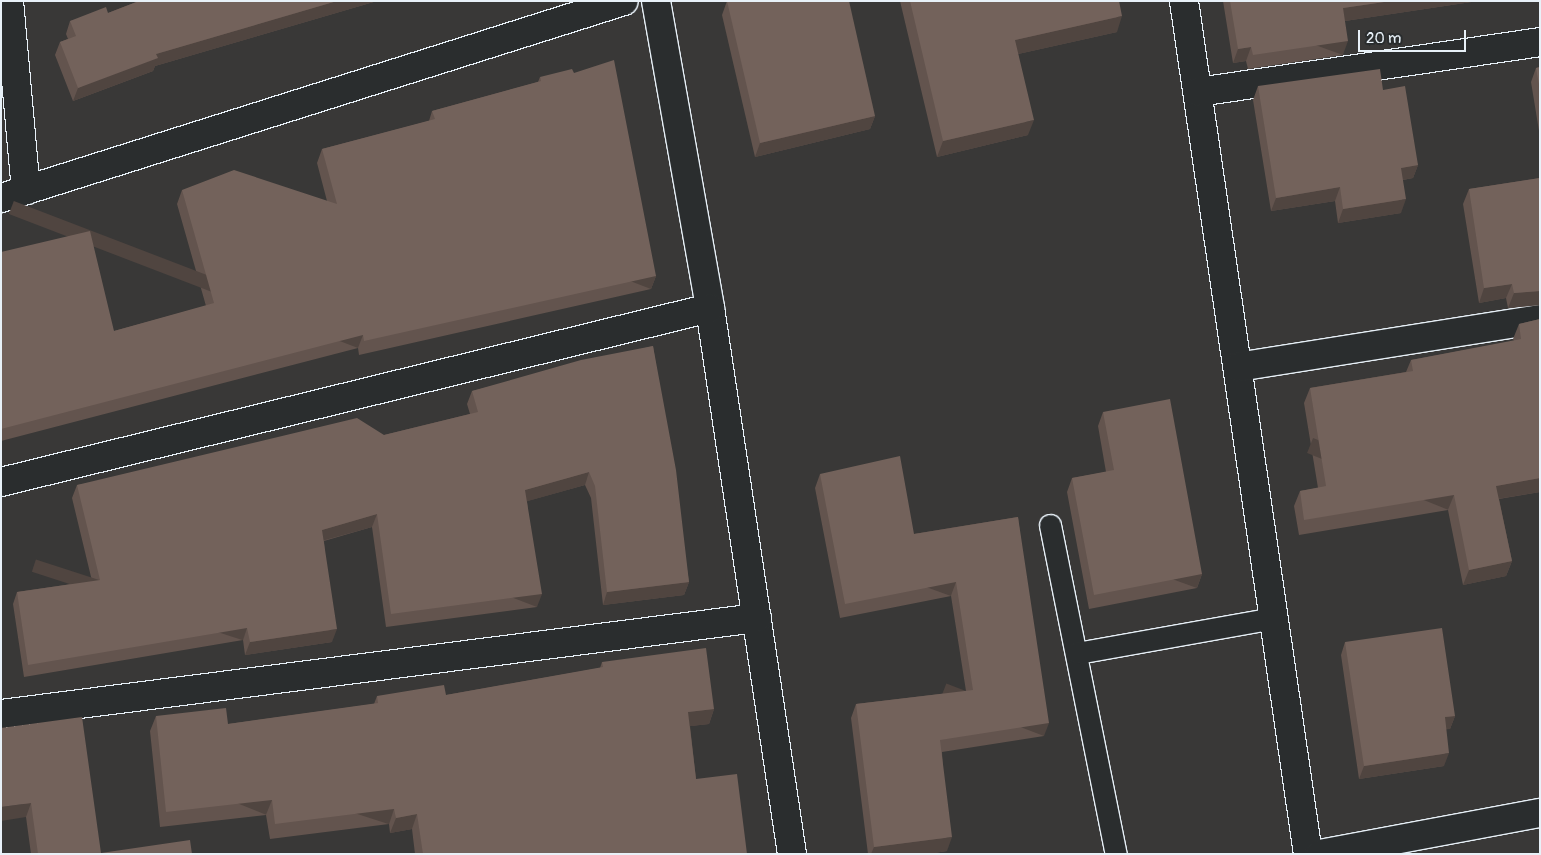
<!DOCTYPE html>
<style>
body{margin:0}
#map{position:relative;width:1541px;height:855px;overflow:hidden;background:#393837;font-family:Pangolin,sans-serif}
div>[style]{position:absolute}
.roads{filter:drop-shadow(1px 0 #e8f1f8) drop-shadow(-1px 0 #e8f1f8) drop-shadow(0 1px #e8f1f8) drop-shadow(0 -1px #e8f1f8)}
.service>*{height:21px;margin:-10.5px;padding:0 10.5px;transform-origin:10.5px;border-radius:10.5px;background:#2a2d2e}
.minor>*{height:28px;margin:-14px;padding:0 14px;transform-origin:14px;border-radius:14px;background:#2a2d2e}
.tertiary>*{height:28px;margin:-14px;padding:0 14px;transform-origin:14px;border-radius:14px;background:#2a2d2e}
.wall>*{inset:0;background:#63544e}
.shaded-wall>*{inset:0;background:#504540;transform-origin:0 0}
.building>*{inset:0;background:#73625b}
span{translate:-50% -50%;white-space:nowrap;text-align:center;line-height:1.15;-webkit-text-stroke:4px #2a2d2e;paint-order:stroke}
.frame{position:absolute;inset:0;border:2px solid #e8f1f8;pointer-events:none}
.scale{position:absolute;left:1358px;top:30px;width:108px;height:22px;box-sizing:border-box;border:2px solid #e8f1f8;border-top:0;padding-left:6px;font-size:15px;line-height:18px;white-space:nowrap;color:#e8f1f8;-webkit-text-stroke:4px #2a2d2e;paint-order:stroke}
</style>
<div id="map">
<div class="roads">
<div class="service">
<div style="left:1050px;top:525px;width:336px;rotate:78.7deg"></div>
<div style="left:1077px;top:653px;width:200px;rotate:-10.1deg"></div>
</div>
<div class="minor">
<div style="left:9px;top:1px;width:190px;rotate:84.9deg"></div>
<div style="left:656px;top:1px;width:312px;rotate:80deg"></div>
<div style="left:710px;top:308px;width:552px;rotate:81.46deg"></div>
<div style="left:1184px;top:1px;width:862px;rotate:81.73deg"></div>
<div style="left:1198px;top:92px;width:346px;rotate:-8.3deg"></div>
<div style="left:1px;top:198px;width:653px;rotate:-17.55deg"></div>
<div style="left:1238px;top:367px;width:306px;rotate:-9deg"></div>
<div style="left:1px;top:482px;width:730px;rotate:-13.79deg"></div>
<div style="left:1px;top:714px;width:762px;rotate:-7.24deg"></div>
</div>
<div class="tertiary">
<div style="left:1320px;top:854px;width:224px;rotate:-10.6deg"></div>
</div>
</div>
<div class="wall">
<div style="clip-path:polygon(139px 1px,377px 1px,155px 66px,153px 71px,73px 101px,55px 55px,60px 42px,68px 39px,66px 34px,70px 21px,108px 13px)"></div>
<div style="clip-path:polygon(727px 1px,875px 116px,870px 129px,755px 157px,722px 15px)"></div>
<div style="clip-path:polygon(900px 1px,1119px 1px,1117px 32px,1018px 54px,1028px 135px,937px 157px)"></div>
<div style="clip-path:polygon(1223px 1px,1478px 1px,1345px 21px,1343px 55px,1248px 69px,1246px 61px,1233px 63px)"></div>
<div style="clip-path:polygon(1540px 67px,1540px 137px,1531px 82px,1536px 68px)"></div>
<div style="clip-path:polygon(540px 77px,656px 276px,651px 289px,359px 355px,358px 348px,1px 441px,1px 252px,114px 331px,206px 306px,177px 204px,182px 190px,327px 201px,317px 163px,322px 149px,429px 121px,432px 111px,538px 82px)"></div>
<div style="clip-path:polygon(1258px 86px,1383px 90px,1418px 165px,1413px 178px,1403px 180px,1401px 213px,1338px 223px,1335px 201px,1271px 211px,1253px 100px)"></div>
<div style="clip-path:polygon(1540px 178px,1540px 305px,1508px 308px,1506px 298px,1479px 303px,1463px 204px,1469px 189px)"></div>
<div style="clip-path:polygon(1540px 319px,1540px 492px,1499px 499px,1512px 561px,1506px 576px,1463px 585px,1448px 510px,1299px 535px,1294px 506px,1300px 491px,1318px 488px,1304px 403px,1310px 388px,1406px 372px,1411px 360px,1514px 341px,1513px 339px,1519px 324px)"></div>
<div style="clip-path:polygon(653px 346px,689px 582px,684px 595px,603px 605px,591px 498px,585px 485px,527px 501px,537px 607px,386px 627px,372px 527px,324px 541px,332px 642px,245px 655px,243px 640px,24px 677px,13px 604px,17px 592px,92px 581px,72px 498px,77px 485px,384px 435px,470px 414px,467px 404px,472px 391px)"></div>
<div style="clip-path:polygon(1103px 412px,1202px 574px,1197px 588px,1089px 609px,1067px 492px,1072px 478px,1106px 472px,1098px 426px)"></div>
<div style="clip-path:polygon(820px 474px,914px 534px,1018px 517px,1044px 736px,942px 752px,947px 851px,928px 854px,868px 854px,851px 718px,856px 704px,966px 691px,951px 596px,840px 618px,815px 488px)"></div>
<div style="clip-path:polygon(1345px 642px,1455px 716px,1450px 729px,1446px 729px,1444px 766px,1359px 779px,1341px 655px)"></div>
<div style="clip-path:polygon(602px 662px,714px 709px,709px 724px,690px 726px,696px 779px,747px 854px,415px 854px,412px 829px,390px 833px,389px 824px,270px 839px,266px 815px,160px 827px,150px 731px,156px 716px,228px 724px,374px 704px,377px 696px,446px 695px,600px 668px)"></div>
<div style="clip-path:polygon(1px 728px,101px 853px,192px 854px,31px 854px,26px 817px)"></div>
</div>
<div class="shaded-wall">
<div style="clip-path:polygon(337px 1px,377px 1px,155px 66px,153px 71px,73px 101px,78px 88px,156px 54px)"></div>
<div style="clip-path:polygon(1391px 1px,1478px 1px,1338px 22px,1343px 8px)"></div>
<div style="clip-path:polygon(1122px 16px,1117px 32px,1009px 56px,1015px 40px)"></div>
<div style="left:1348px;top:41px;width:15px;height:96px;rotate:110deg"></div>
<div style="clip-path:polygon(1251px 47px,1246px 61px,1233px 63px,1238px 49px)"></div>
<div style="clip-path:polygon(875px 116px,870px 129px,755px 157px,760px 143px)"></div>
<div style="clip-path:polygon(1034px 120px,1028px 135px,937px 157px,943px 141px)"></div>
<div style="clip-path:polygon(1418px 165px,1413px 178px,1396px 181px,1401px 168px)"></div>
<div style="clip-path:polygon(1340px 187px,1335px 201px,1271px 211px,1276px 198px)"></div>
<div style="clip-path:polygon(1406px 199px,1401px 213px,1338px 223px,1343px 209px)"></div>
<div style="left:656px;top:276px;width:14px;height:299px;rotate:111deg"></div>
<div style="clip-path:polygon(1512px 284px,1506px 298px,1479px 303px,1484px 288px)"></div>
<div style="clip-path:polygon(1540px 291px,1540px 305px,1508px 308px,1514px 293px)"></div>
<div style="left:363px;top:335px;width:14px;height:374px;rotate:111deg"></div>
<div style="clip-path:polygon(589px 472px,585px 485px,521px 503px,525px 490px)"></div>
<div style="clip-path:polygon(1540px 478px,1540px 492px,1491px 500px,1496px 486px)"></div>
<div style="left:1454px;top:495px;width:16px;height:152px;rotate:112deg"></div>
<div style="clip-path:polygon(377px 514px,372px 527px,318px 542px,322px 530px)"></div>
<div style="clip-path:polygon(1512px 561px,1506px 576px,1463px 585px,1469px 570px)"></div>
<div style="left:1202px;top:574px;width:15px;height:110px;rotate:110deg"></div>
<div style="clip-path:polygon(689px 582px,684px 595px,603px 605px,607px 592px)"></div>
<div style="left:956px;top:582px;width:15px;height:113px;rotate:110deg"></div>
<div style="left:542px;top:594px;width:14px;height:152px;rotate:111deg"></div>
<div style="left:247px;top:628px;width:13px;height:222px;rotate:108deg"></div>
<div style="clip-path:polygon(337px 629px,332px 642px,245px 655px,250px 642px)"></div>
<div style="clip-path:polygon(714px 709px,709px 724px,683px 727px,688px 712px)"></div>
<div style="clip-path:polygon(1455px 716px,1450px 729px,1440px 730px,1445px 717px)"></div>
<div style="left:1049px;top:723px;width:14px;height:110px;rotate:111deg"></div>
<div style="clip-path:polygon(1449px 753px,1444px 766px,1359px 779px,1364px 766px)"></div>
<div style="left:272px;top:800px;width:16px;height:107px;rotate:112deg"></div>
<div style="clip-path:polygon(31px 803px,26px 817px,1px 821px,1px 807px)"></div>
<div style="left:394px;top:809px;width:16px;height:120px;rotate:108deg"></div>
<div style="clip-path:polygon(417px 814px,412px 829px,390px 833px,396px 818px)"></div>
<div style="clip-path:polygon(952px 837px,947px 851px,928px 854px,871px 854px,874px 847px)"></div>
</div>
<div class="building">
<div style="clip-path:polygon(139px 1px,337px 1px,156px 54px,158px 58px,78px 88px,60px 42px,76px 36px,70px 21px,106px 7px,108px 13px)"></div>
<div style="clip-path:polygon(727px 1px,849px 1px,875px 116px,760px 143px)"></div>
<div style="clip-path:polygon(910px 1px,1119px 1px,1122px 16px,1015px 40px,1034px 120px,943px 141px)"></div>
<div style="clip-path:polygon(1230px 1px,1391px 1px,1343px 8px,1348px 41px,1253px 55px,1251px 47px,1238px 49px)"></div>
<div style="clip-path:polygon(614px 60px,656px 276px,364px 341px,363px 335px,1px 429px,1px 252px,90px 231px,114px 331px,214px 303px,182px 190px,234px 170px,337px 204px,322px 149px,435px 119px,432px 111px,541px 81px,540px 77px,572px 69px,574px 73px)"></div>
<div style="clip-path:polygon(1540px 67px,1540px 90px,1536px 68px)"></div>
<div style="clip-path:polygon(1380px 69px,1383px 90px,1405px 86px,1418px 165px,1401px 168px,1406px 199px,1343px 209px,1340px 187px,1276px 198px,1258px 86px)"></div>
<div style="clip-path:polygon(1540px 178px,1540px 291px,1514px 293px,1512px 284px,1484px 288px,1469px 189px)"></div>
<div style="clip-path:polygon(1540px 319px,1540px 478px,1496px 486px,1512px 561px,1469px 570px,1454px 495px,1304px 520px,1300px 491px,1326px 486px,1310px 388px,1413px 371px,1411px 360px,1521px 339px,1519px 324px)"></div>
<div style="clip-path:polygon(653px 346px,676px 470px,689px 582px,607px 592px,595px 486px,589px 472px,525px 490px,542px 594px,391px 614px,377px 514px,322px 530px,337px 629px,250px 642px,247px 628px,28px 665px,17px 592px,100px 580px,77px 485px,357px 418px,384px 435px,478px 412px,472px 391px,581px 360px)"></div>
<div style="clip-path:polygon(1170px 399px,1202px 574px,1094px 595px,1072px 478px,1114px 470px,1103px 412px)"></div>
<div style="clip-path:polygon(900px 456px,914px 534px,1018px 517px,1049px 723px,940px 740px,952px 837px,874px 847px,856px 704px,973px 690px,956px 582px,845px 604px,820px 474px)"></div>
<div style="clip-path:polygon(1442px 628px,1455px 716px,1445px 717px,1449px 753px,1364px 766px,1345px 642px)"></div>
<div style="clip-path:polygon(706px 648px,714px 709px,688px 712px,696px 779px,737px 774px,747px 854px,423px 854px,417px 814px,396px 818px,394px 809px,275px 824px,272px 800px,166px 812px,156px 716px,226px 708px,228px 724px,378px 703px,377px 696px,444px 685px,446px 695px,603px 667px,602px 662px)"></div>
<div style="clip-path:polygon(82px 717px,101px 853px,190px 840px,192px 854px,38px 854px,31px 803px,1px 807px,1px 728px)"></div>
</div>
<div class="frame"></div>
<div class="scale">20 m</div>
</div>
